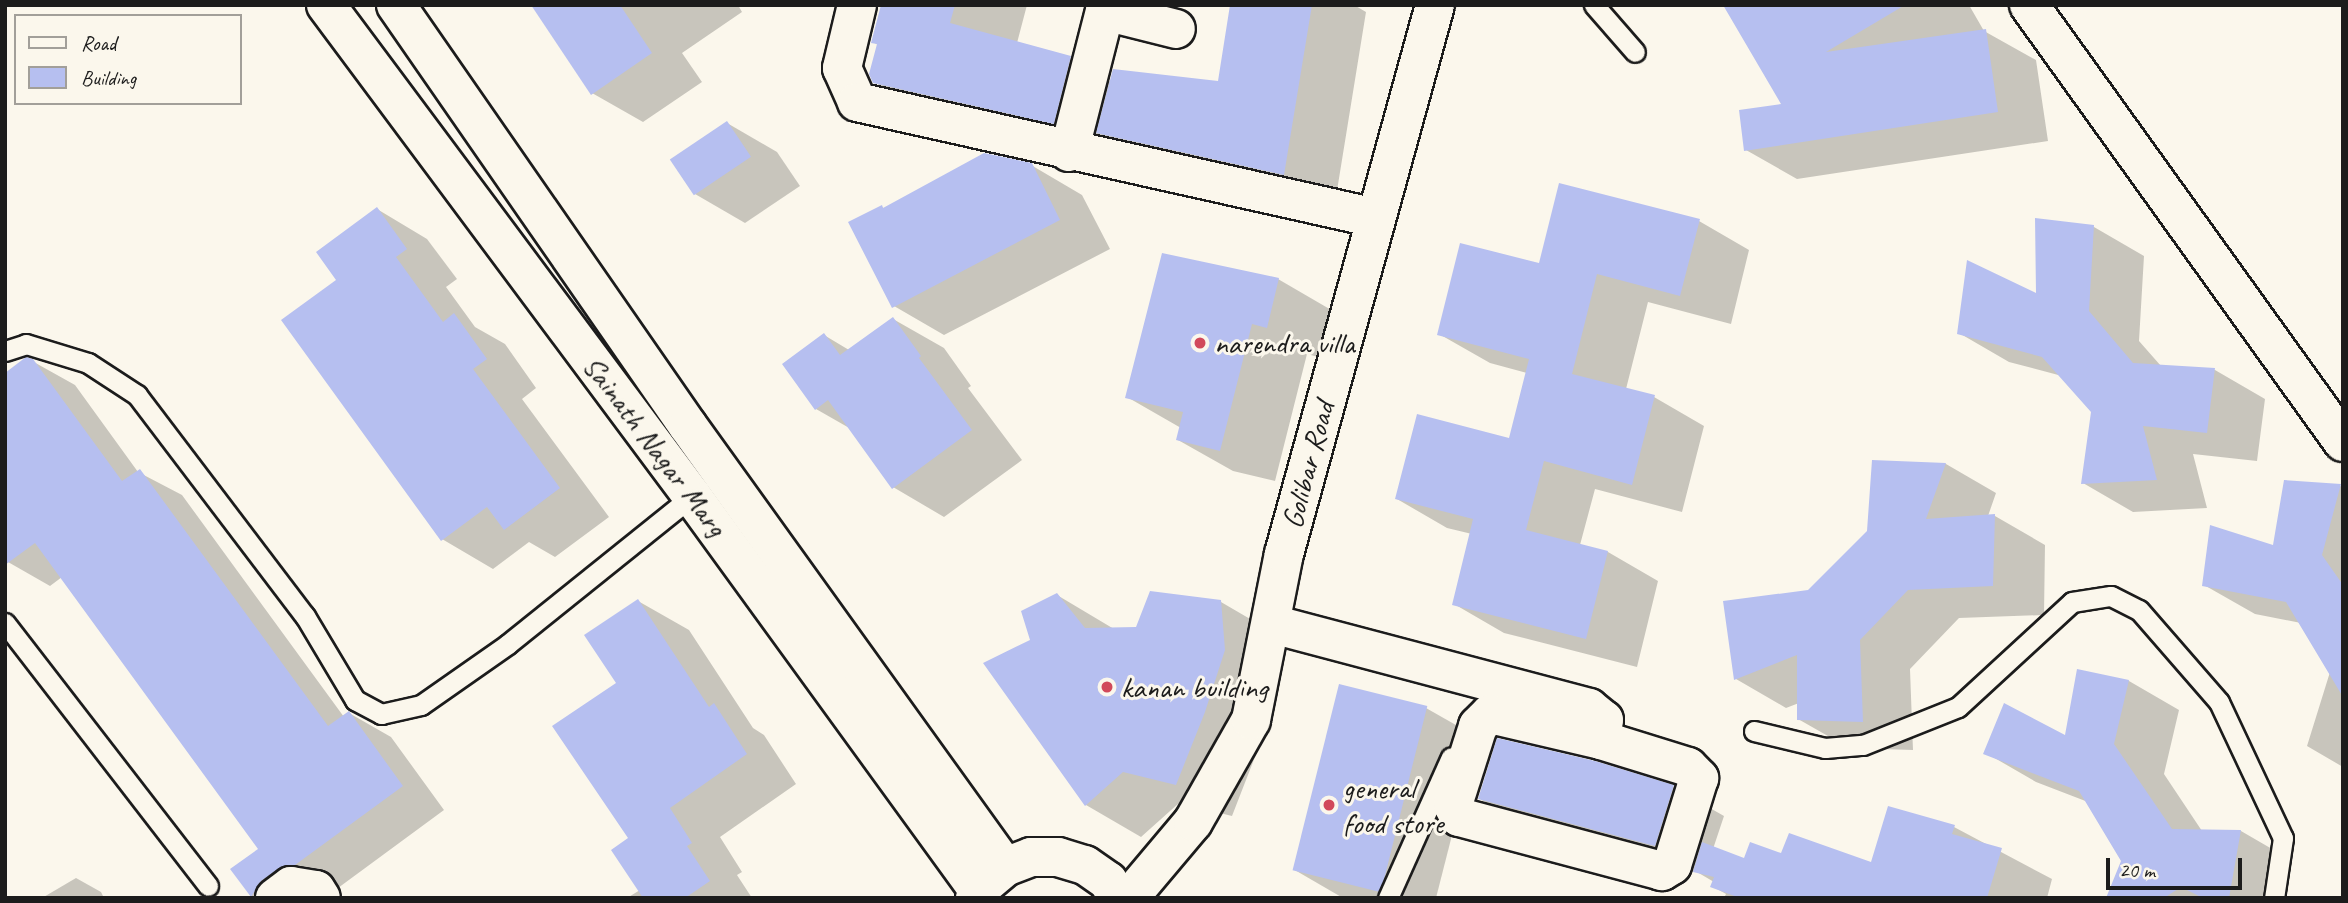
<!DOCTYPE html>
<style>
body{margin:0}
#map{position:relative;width:2348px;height:903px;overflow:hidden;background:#fbf7ec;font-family:Caveat,sans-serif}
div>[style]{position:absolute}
.shadow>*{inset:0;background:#0003}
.building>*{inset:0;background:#b6bff0;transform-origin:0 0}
.roads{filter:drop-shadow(2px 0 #1c1c1c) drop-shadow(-2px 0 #1c1c1c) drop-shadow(0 2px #1c1c1c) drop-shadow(0 -2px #1c1c1c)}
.lane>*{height:19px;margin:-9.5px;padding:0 9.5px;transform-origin:9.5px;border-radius:9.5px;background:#fbf7ec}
.street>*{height:38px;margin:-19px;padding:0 19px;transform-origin:19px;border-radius:19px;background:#fbf7ec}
.secondary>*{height:38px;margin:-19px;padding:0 19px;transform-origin:19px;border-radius:19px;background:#fbf7ec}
.dots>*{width:19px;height:19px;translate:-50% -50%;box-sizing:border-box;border:4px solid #fbf7ec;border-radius:50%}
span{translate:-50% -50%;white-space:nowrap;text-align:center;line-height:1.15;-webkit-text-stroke:6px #fbf7ec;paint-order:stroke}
.poi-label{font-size:30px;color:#1c1c1c}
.left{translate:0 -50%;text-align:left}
.street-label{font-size:30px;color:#1c1c1c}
.frame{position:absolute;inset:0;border:7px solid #1c1c1c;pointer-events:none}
.legend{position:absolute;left:14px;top:14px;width:228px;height:91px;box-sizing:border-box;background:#fbf7ec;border:2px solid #a29f99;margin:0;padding:9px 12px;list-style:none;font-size:21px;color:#1c1c1c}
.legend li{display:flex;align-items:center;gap:14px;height:35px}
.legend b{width:35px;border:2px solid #a29f99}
.scale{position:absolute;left:2106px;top:858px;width:136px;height:32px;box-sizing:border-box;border:4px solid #1c1c1c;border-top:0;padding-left:9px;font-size:21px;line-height:24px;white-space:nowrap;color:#1c1c1c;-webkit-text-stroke:5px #fbf7ec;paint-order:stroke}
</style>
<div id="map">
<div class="shadow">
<div style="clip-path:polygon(533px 5px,738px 5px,742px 12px,682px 53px,702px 82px,643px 122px,592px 93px)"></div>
<div style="clip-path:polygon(883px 5px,1027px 5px,1017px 43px,1070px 58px,1111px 82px,1220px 83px,1232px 5px,1354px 5px,1366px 12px,1335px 203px,1149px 161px,1108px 138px,1104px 151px,925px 111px,874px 82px,878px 45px,873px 42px)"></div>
<div style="clip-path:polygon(1725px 5px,1969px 5px,1984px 31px,2036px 60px,2048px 141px,1797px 179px,1746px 150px,1784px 105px)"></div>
<div style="clip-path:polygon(727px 123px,777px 152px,800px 186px,745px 223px,695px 194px)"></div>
<div style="clip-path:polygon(1031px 165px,1082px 195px,1110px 249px,944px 335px,894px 306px,882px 207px,885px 209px)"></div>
<div style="clip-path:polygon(377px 209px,427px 239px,457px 279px,446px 287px,475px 327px,505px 344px,536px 388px,522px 399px,609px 517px,555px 557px,529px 542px,493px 569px,442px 539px,338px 280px)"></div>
<div style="clip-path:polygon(2036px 220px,2094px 227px,2144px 256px,2139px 341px,2161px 366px,2215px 370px,2265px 399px,2257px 461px,2193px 454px,2207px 508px,2133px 512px,2083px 483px,2093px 411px,2062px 376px,2009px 362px,1959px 333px,2038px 296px)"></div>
<div style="clip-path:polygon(1699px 221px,1749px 250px,1731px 324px,1648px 302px,1626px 389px,1654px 397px,1704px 426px,1682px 512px,1595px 489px,1580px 545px,1608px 552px,1658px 581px,1637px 667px,1504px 633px,1454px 604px,1472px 534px,1447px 528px,1397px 499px,1510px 440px,1527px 373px,1490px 363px,1439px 334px,1540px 265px)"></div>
<div style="clip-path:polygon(1278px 279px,1333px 311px,1322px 358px,1307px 354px,1275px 481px,1233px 471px,1178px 440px,1181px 428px,1127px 397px)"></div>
<div style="clip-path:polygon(893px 319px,944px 348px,971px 386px,968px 388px,1022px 460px,944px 517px,893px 487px,851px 429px,816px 409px,784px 365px,824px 335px,849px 350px)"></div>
<div style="clip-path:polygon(32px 361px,75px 385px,138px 472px,182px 495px,344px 717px,349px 713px,391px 737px,444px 810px,338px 888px,320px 892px,312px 898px,252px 896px,232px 870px,260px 850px,62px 577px,50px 586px,8px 562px)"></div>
<div style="clip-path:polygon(1873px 462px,1946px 464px,1996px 493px,1988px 516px,1995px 516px,2045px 545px,2044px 615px,1959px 618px,1910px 669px,1913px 750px,1849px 748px,1798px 719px,1799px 703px,1786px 708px,1736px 679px,1725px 603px,1809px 591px,1869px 532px)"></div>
<div style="clip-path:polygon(2340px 486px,2343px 487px,2343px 767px,2307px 746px,2330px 672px,2301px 623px,2255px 614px,2204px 585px,2275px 547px)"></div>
<div style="clip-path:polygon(1057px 595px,1114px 629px,1137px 629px,1221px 602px,1276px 634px,1279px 682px,1260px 744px,1232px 816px,1179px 803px,1141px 837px,1086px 805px,985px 664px,1032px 641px)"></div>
<div style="clip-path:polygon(638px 601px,689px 630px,753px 728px,764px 735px,796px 784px,720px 837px,742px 872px,737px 875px,752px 898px,627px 898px,640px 890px,630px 839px,618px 683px)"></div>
<div style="clip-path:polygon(2078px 671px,2129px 681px,2179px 710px,2164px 774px,2202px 831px,2241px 831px,2291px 860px,2284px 898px,2108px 898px,2122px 861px,2088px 802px,2036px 782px,1986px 753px,2067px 738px)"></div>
<div style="clip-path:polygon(1426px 708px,1477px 737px,1436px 898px,1343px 898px,1293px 869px)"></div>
<div style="clip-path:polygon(1673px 787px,1724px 816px,1713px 849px,1745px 860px,1782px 855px,1872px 865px,1954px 827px,2052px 879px,2047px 898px,1724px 898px,1726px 894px,1712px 886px,1714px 882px,1697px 872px,1530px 828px,1480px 799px)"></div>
<div style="clip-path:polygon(76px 878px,101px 892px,104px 898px,42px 898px)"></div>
</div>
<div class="building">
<div style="clip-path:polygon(531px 5px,620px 5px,652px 53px,591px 95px)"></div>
<div style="clip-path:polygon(881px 5px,955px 5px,950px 23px,1071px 56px,1054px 124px,873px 83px,869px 74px,877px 44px,871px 43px)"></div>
<div style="clip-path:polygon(1230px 5px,1312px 5px,1284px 175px,1096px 133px,1113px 69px,1218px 81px)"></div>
<div style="clip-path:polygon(1723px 5px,1905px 5px,1826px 52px,1986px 29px,1998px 112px,1744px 151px,1739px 110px,1781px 104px)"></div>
<div style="left:727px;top:121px;width:43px;height:69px;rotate:56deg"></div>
<div style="clip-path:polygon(984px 153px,1032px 163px,1060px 220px,892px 308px,848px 222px,882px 205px,883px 208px)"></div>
<div style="clip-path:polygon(1559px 183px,1700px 219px,1680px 296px,1597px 274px,1572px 374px,1655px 395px,1632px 485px,1544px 461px,1526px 530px,1608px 551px,1586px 639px,1452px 605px,1473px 519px,1395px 499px,1417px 414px,1509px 438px,1529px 359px,1437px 335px,1460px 243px,1539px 263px)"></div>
<div style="clip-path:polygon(377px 207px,407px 249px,396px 257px,443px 322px,454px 313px,487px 359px,473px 369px,560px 488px,504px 530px,487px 507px,441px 541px,281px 320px,336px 280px,316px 252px)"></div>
<div style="clip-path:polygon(2035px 218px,2094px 225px,2089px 311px,2133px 363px,2215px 368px,2207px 433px,2143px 426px,2157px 480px,2081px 484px,2091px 412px,2042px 357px,1957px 334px,1967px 260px,2036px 293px)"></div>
<div style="clip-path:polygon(1162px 253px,1279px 278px,1267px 328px,1252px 324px,1220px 451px,1176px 440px,1183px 412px,1125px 398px)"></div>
<div style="clip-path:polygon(893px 317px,921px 356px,919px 358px,972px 430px,892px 489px,828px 400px,815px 410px,782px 364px,824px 333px,840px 355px)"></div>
<div style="clip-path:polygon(26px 357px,33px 359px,122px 481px,140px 469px,328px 726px,349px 711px,403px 786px,295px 865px,278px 869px,261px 881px,251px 897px,230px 869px,258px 849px,35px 543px,5px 565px,5px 373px)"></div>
<div style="clip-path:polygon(1872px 460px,1946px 463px,1926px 519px,1995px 514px,1993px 586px,1908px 590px,1860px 640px,1863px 722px,1797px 720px,1797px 655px,1734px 680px,1723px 601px,1808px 590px,1867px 531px)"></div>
<div style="clip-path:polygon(2284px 480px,2341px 484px,2322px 555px,2343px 585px,2343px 697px,2286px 602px,2202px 586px,2210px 525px,2273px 545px)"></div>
<div style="clip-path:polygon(1150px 591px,1221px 600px,1225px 650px,1205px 712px,1176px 785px,1123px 772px,1085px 806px,983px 663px,1030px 640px,1021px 611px,1057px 593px,1085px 628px,1136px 627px)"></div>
<div style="clip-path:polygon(638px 599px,709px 707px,714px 703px,747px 754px,670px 808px,692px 843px,687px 846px,710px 881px,685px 898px,643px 898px,611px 850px,628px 838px,552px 726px,616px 683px,584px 635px)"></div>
<div style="clip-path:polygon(2077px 669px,2129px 680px,2114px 744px,2172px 829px,2241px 830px,2229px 898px,2203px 898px,2181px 887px,2164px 898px,2106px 898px,2121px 861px,2079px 791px,1983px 754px,2004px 703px,2065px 735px)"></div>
<div style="left:1339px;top:684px;width:91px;height:192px;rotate:14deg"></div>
<div style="clip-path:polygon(1497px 738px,1595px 761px,1674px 785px,1655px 846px,1478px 799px)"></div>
<div style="clip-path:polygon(1888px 806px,1955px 825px,1952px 834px,2002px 848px,1987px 898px,1740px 898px,1710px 887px,1714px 877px,1693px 872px,1702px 842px,1744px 858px,1750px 842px,1781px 853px,1789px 833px,1871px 862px)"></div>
</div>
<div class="roads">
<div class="lane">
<div style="left:1594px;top:5px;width:62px;rotate:48.9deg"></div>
<div style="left:5px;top:351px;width:22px;rotate:-18deg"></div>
<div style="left:26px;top:344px;width:65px;rotate:17deg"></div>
<div style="left:88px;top:363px;width:59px;rotate:33.1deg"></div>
<div style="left:137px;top:395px;width:278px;rotate:52.8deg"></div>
<div style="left:305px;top:616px;width:98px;rotate:59.2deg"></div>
<div style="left:355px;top:700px;width:30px;rotate:28deg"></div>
<div style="left:381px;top:714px;width:41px;rotate:-12.7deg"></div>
<div style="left:421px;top:705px;width:106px;rotate:-35deg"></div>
<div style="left:508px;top:644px;width:243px;rotate:-38.8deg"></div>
<div style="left:5px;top:623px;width:332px;rotate:52.3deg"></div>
<div style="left:1754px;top:731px;width:73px;rotate:13.5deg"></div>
<div style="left:1825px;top:748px;width:38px;rotate:-5deg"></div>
<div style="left:1863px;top:745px;width:102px;rotate:-21.8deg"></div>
<div style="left:1958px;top:707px;width:155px;rotate:-42.6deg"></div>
<div style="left:2072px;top:602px;width:39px;rotate:-9deg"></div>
<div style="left:2111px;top:596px;width:31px;rotate:27deg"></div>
<div style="left:2139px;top:610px;width:122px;rotate:49deg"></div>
<div style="left:2219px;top:702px;width:150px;rotate:64.8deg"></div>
<div style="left:2283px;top:838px;width:61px;rotate:98.5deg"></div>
<div style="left:1388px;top:898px;width:154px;rotate:-65.9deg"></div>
</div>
<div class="street">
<div style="left:326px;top:5px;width:612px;rotate:53.3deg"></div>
<div style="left:692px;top:496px;width:487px;rotate:54deg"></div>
<div style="left:396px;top:5px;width:512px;rotate:55.26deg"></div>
<div style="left:688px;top:426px;width:543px;rotate:54.29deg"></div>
<div style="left:857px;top:5px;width:65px;rotate:103.4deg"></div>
<div style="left:842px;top:68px;width:37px;rotate:66deg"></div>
<div style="left:857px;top:102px;width:532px;rotate:12.6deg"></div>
<div style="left:2029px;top:5px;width:538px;rotate:54.3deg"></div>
<div style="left:1069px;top:152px;width:146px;rotate:-75.7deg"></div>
<div style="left:1105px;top:11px;width:73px;rotate:14.2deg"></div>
<div style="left:1272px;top:624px;width:328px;rotate:14.8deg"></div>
<div style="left:1589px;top:708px;width:19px;rotate:39deg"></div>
<div style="left:1604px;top:720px;width:20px;rotate:99deg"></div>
<div style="left:1601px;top:740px;width:91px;rotate:17.2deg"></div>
<div style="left:1688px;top:767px;width:16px;rotate:45deg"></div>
<div style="left:1699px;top:778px;width:91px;rotate:107.2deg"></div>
<div style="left:1672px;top:865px;width:12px;rotate:149deg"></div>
<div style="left:1662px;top:871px;width:210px;rotate:-165.1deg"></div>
<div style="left:1459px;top:817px;width:13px;rotate:-117deg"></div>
<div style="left:1453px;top:805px;width:83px;rotate:-72.4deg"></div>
<div style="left:1478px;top:726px;width:17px;rotate:-45deg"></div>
<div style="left:1490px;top:714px;width:114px;rotate:13.2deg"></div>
<div style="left:275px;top:898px;width:20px;rotate:-37deg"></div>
<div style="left:291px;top:886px;width:25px;rotate:9deg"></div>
<div style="left:316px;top:890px;width:9px;rotate:58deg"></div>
</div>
<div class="secondary">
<div style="left:975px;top:898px;width:9px;rotate:-69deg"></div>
<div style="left:978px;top:890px;width:35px;rotate:-40deg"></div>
<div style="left:1005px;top:867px;width:28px;rotate:-21deg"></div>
<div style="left:1031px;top:857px;width:27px"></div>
<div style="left:1058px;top:857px;width:28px;rotate:17deg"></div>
<div style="left:1085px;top:865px;width:28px;rotate:35deg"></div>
<div style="left:1108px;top:881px;width:20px;rotate:60deg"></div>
<div style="left:1129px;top:898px;width:99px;rotate:-49.9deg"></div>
<div style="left:1193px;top:822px;width:117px;rotate:-60.4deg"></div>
<div style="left:1251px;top:720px;width:169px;rotate:-78.8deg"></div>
<div style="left:1284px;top:554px;width:569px;rotate:-74.62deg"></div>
</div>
</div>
<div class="dots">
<div style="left:1200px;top:343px;background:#d1495b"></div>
<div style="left:1107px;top:687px;background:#d1495b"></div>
<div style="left:1329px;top:805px;background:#d1495b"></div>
</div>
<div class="poi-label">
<span class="left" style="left:1214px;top:343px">narendra villa</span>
<span class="left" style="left:1121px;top:687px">kanan building</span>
<span class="left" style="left:1343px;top:805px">general<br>food store</span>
</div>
<div class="street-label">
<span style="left:655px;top:446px;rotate:53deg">Sainath Nagar Marg</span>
<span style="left:1308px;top:465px;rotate:-75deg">Golibar Road</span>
</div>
<div class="frame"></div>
<ul class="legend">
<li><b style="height:9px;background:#fbf7ec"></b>Road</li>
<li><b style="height:19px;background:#b6bff0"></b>Building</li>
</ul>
<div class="scale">20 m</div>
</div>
